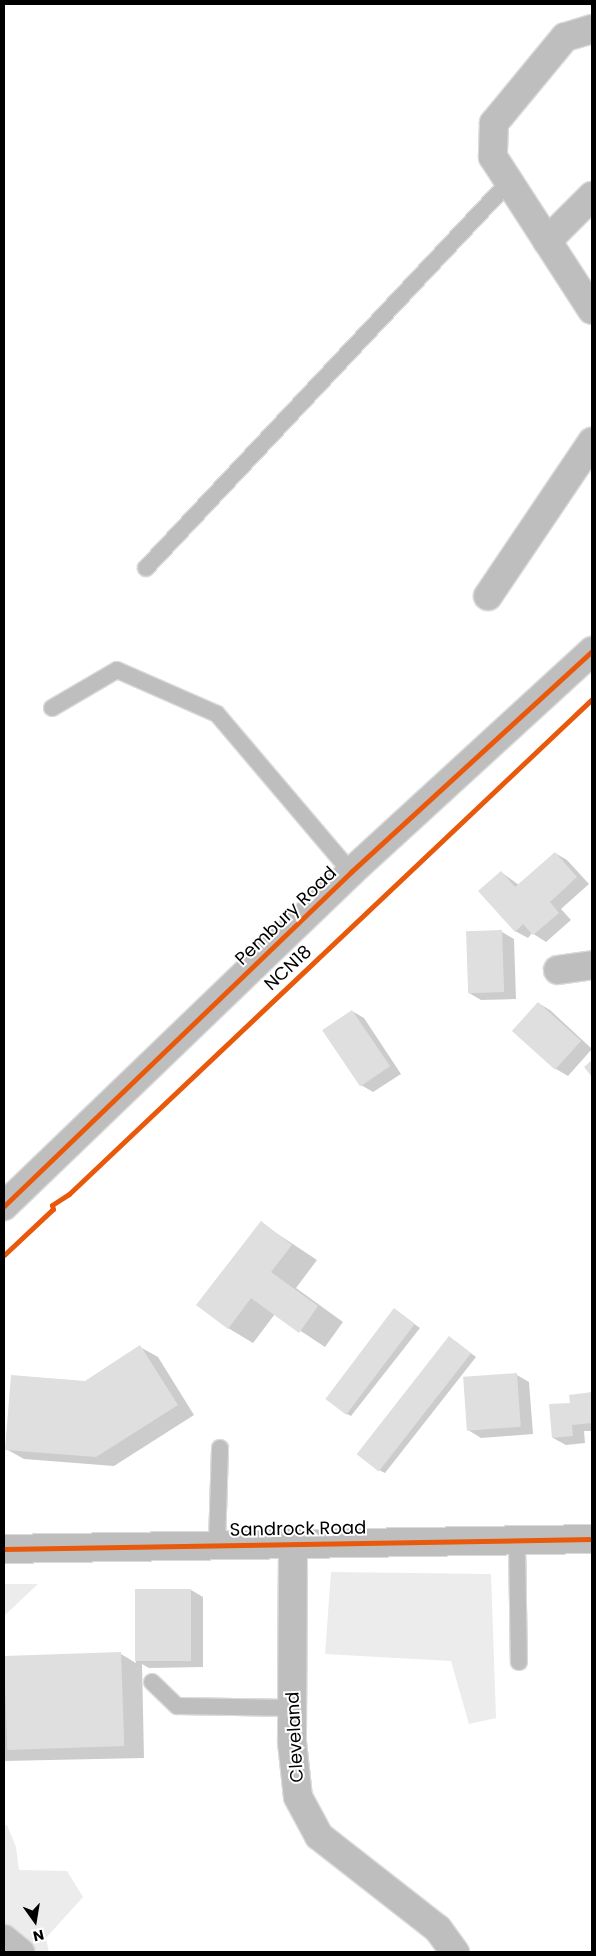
<!DOCTYPE html>
<style>
body{margin:0}
#map{position:relative;width:596px;height:1956px;overflow:hidden;background:#fff;font-family:Poppins,sans-serif}
div>[style]{position:absolute}
.green>*{inset:0;background:#ececec}
.shadow>*{inset:0;background:#0003}
.building>*{inset:0;background:#dfdfdf;transform-origin:0 0}
.roads{filter:drop-shadow(1px 0 #dbdbdb) drop-shadow(-1px 0 #dbdbdb) drop-shadow(0 1px #dbdbdb) drop-shadow(0 -1px #dbdbdb)}
.service>*{height:16px;margin:-8px;padding:0 8px;transform-origin:8px;border-radius:8px;background:#bebebe}
.minor>*{height:28px;margin:-14px;padding:0 14px;transform-origin:14px;border-radius:14px;background:#bebebe}
.tertiary>*{height:28px;margin:-14px;padding:0 14px;transform-origin:14px;border-radius:14px;background:#bebebe}
.primary>*{height:28px;margin:-14px;padding:0 14px;transform-origin:14px;border-radius:14px;background:#bebebe}
.cycleway>*{height:5px;margin:-2.5px;padding:0 2.5px;transform-origin:2.5px;border-radius:2.5px;background:#e8590c}
span{translate:-50% -50%;white-space:nowrap;text-align:center;line-height:1.15;-webkit-text-stroke:4px #fff;paint-order:stroke}
.street-label{font-size:18px;color:#000}
.frame{position:absolute;inset:0;border:5px solid #000;pointer-events:none}
.north{position:absolute;left:10px;top:1896px;width:50px;height:50px;-webkit-text-stroke:4px #fff;paint-order:stroke;rotate:167deg;font-size:14px;font-weight:700;line-height:20px;text-align:center;color:#000}
.north::after{content:'';display:block;margin:auto;width:18px;height:22px;background:#000;clip-path:polygon(50% 0,100% 100%,50% 72%,0 100%)}
</style>
<div id="map">
<div class="green">
<div style="clip-path:polygon(331px 1572px,491px 1574px,496px 1718px,469px 1724px,451px 1661px,325px 1654px)"></div>
<div style="clip-path:polygon(4px 1584px,38px 1584px,4px 1616px)"></div>
<div style="clip-path:polygon(4px 1825px,7px 1825px,16px 1847px,19px 1870px,67px 1871px,83px 1897px,46px 1938px,49px 1952px,4px 1952px)"></div>
</div>
<div class="shadow">
<div style="clip-path:polygon(555px 853px,567px 860px,589px 884px,561px 909px,571px 920px,546px 942px,532px 933px,528px 938px,515px 931px,501px 872px,519px 885px)"></div>
<div style="clip-path:polygon(502px 932px,514px 939px,516px 999px,481px 1000px,469px 993px)"></div>
<div style="clip-path:polygon(538px 1003px,550px 1010px,592px 1049px,568px 1076px,556px 1069px)"></div>
<div style="clip-path:polygon(352px 1011px,364px 1018px,401px 1074px,373px 1092px,361px 1085px)"></div>
<div style="clip-path:polygon(261px 1223px,317px 1260px,296px 1288px,343px 1322px,325px 1347px,275px 1314px,253px 1343px,228px 1328px)"></div>
<div style="clip-path:polygon(394px 1309px,420px 1328px,351px 1416px,345px 1413px)"></div>
<div style="clip-path:polygon(455px 1341px,476px 1357px,385px 1473px,379px 1470px)"></div>
<div style="clip-path:polygon(140px 1347px,158px 1357px,194px 1415px,114px 1466px,24px 1459px,6px 1449px,85px 1382px)"></div>
<div style="clip-path:polygon(517px 1375px,529px 1382px,533px 1434px,481px 1438px,468px 1430px)"></div>
<div style="clip-path:polygon(592px 1393px,592px 1431px,584px 1431px,585px 1443px,566px 1445px,553px 1438px,571px 1404px,570px 1396px)"></div>
<div style="clip-path:polygon(137px 1590px,191px 1590px,203px 1597px,203px 1667px,149px 1668px,142px 1664px,144px 1758px,4px 1761px,4px 1657px,121px 1654px,136px 1663px)"></div>
</div>
<div class="building">
<div style="clip-path:polygon(555px 852px,577px 877px,550px 902px,559px 913px,533px 935px,523px 924px,515px 932px,478px 891px,501px 871px,515px 887px)"></div>
<div style="left:502px;top:930px;width:62px;height:36px;rotate:88deg"></div>
<div style="left:538px;top:1002px;width:58px;height:39px;rotate:42deg"></div>
<div style="left:352px;top:1010px;width:68px;height:36px;rotate:56deg"></div>
<div style="clip-path:polygon(592px 1060px,592px 1077px,584px 1067px)"></div>
<div style="clip-path:polygon(261px 1221px,292px 1245px,271px 1272px,318px 1306px,299px 1333px,251px 1298px,228px 1329px,196px 1305px)"></div>
<div style="left:394px;top:1308px;width:26px;height:114px;rotate:37deg"></div>
<div style="left:449px;top:1336px;width:28px;height:150px;rotate:38deg"></div>
<div style="clip-path:polygon(140px 1345px,178px 1405px,96px 1457px,5px 1450px,11px 1375px,85px 1381px)"></div>
<div style="left:517px;top:1373px;width:54px;height:54px;rotate:86deg"></div>
<div style="clip-path:polygon(592px 1392px,592px 1423px,572px 1425px,573px 1436px,552px 1438px,549px 1404px,570px 1403px,569px 1395px)"></div>
<div style="left:135px;top:1589px;width:56px;height:72px"></div>
<div style="left:121px;top:1652px;width:94px;height:117px;rotate:88deg"></div>
</div>
<div class="roads">
<div class="service">
<div style="left:146px;top:568px;width:528px;rotate:-46.76deg"></div>
<div style="left:52px;top:708px;width:75px;rotate:-30.3deg"></div>
<div style="left:117px;top:670px;width:109px;rotate:23.7deg"></div>
<div style="left:217px;top:714px;width:207px;rotate:49.7deg"></div>
<div style="left:517px;top:1540px;width:122px;rotate:89.1deg"></div>
<div style="left:217px;top:1544px;width:96px;rotate:-88.2deg"></div>
<div style="left:152px;top:1682px;width:35px;rotate:44deg"></div>
<div style="left:177px;top:1706px;width:115px;rotate:1deg"></div>
</div>
<div class="minor">
<div style="left:592px;top:29px;width:28px;rotate:163deg"></div>
<div style="left:565px;top:37px;width:112px;rotate:129.5deg"></div>
<div style="left:494px;top:123px;width:34px;rotate:92deg"></div>
<div style="left:493px;top:157px;width:182px;rotate:57.1deg"></div>
<div style="left:547px;top:241px;width:64px;rotate:-45deg"></div>
<div style="left:488px;top:596px;width:186px;rotate:-56deg"></div>
<div style="left:558px;top:970px;width:34px;rotate:-8deg"></div>
<div style="left:293px;top:1542px;width:200px;rotate:90.3deg"></div>
<div style="left:292px;top:1742px;width:55px;rotate:83.8deg"></div>
<div style="left:298px;top:1797px;width:44px;rotate:61.7deg"></div>
<div style="left:319px;top:1836px;width:151px;rotate:38deg"></div>
<div style="left:438px;top:1929px;width:29px;rotate:54deg"></div>
<div style="left:4px;top:1939px;width:21px;rotate:39deg"></div>
</div>
<div class="tertiary">
<div style="left:4px;top:1549px;width:588px;rotate:-0.97deg"></div>
</div>
<div class="primary">
<div style="left:4px;top:1206px;width:482px;rotate:-43.9deg"></div>
<div style="left:351px;top:872px;width:327px;rotate:-42.5deg"></div>
</div>
</div>
<div class="cycleway">
<div style="left:4px;top:1206px;width:482px;rotate:-43.9deg"></div>
<div style="left:351px;top:872px;width:327px;rotate:-42.5deg"></div>
<div style="left:4px;top:1255px;width:67px;rotate:-43.2deg"></div>
<div style="left:53px;top:1209px;width:4px;rotate:-104deg"></div>
<div style="left:52px;top:1205px;width:20px;rotate:-33deg"></div>
<div style="left:69px;top:1194px;width:720px;rotate:-43.42deg"></div>
<div style="left:4px;top:1549px;width:588px;rotate:-0.97deg"></div>
</div>
<div class="street-label">
<span style="left:286px;top:916px;rotate:-44deg">Pembury Road</span>
<span style="left:288px;top:968px;rotate:-43deg">NCN18</span>
<span style="left:298px;top:1529px;rotate:-1deg">Sandrock Road</span>
<span style="left:295px;top:1737px;rotate:-93deg">Cleveland</span>
</div>
<div class="frame"></div>
<div class="north">N</div>
</div>
